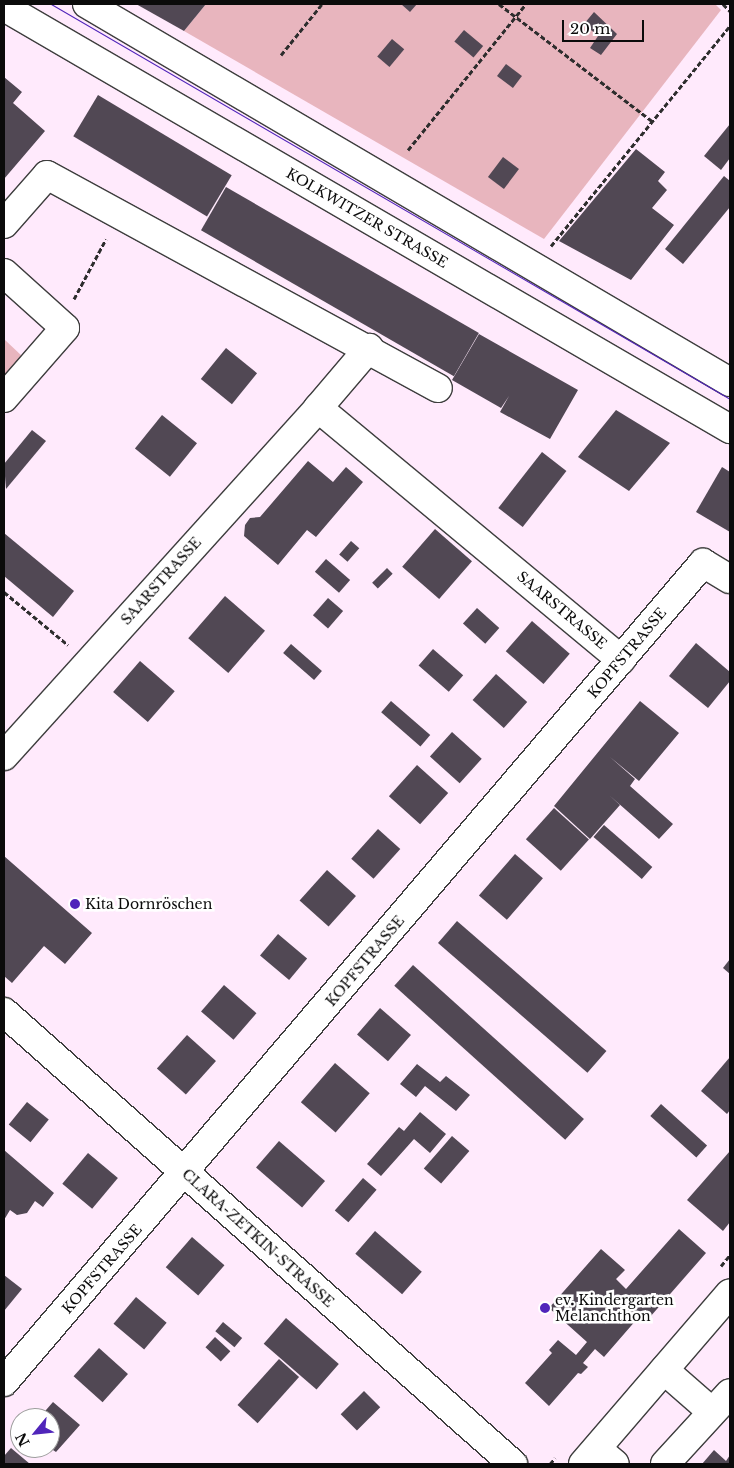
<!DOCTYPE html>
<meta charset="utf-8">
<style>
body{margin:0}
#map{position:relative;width:734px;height:1468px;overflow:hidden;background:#ffeafc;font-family:"Libre Baskerville",serif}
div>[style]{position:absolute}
.green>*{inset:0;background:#e8b5be}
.building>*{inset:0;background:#514854;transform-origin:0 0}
.path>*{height:3px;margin-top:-1.5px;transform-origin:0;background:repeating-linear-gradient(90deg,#2d2d2d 0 5px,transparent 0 7.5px)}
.roads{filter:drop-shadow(1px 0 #3e3e3e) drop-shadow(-1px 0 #3e3e3e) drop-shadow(0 1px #3e3e3e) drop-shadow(0 -1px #3e3e3e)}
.minor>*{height:28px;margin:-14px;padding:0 14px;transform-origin:14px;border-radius:14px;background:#fff}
.tram>*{height:1px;margin:-0.5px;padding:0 0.5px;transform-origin:0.5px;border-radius:0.5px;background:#5025ba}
.dots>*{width:14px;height:14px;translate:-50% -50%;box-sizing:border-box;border:2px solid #fff;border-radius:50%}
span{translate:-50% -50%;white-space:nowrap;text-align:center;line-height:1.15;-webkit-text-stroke:5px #fff;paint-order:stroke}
.street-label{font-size:14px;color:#0b0b0b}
.poi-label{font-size:14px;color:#0b0b0b}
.left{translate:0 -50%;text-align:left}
.frame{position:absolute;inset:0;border:5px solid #0b0b0b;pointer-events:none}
.north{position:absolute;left:10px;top:1408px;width:50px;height:50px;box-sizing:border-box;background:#fff;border:1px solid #9d9d9d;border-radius:50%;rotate:242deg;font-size:14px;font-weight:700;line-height:20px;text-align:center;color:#0b0b0b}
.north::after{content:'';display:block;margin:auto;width:18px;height:22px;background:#5025ba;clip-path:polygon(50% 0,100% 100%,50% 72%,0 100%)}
.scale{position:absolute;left:562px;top:20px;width:82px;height:22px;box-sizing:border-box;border:2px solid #0b0b0b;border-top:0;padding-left:6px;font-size:15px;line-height:18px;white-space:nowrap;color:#0b0b0b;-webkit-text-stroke:4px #fff;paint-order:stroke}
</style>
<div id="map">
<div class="green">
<div style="clip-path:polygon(206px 4px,715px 4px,721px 10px,544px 239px,184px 31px)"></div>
<div style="clip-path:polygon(4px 339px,23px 357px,4px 378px)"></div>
</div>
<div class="building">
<div style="clip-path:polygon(136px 4px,206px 4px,184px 31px)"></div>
<div style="clip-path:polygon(401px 4px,417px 4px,410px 12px)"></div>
<div style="clip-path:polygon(594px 12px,617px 34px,601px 55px,590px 48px,598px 36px,584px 24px)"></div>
<div style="left:464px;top:30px;width:25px;height:15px;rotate:40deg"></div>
<div style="left:392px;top:39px;width:16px;height:23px;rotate:40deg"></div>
<div style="left:506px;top:64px;width:20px;height:15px;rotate:37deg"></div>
<div style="clip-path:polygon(4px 77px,22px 92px,13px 103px,45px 131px,4px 179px)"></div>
<div style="left:98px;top:95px;width:156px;height:48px;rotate:31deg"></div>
<div style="clip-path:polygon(730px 124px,730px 158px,721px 170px,704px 156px)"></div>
<div style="clip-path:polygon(636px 149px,665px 172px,658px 181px,667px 190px,652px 208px,674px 225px,631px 280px,559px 241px)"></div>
<div style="left:503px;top:157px;width:20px;height:25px;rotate:37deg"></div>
<div style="clip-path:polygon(724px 176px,730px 181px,730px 207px,683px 264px,665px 249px)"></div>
<div style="left:226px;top:187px;width:292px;height:50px;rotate:30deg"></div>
<div style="clip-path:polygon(479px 334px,578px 390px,550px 439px,500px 412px,509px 396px,501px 408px,452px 380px)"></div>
<div style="left:226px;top:348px;width:40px;height:40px;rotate:39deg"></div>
<div style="clip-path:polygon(616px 410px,670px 443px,629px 491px,578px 457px)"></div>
<div style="left:162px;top:415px;width:45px;height:43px;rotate:39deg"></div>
<div style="clip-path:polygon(32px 430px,46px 441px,6px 489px,4px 464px)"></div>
<div style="left:542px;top:452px;width:31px;height:71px;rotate:38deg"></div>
<div style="clip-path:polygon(308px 461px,333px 482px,346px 467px,363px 482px,316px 537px,307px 530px,278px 565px,244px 536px,245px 525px,250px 518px,260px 517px)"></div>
<div style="clip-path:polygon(722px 467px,730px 472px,730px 532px,696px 512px)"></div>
<div style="left:435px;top:529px;width:49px;height:50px;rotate:41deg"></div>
<div style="clip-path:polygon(4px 533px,74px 591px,53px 617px,4px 576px)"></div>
<div style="left:351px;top:541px;width:11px;height:18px;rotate:41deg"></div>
<div style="left:326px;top:559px;width:32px;height:17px;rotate:41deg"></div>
<div style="left:387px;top:568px;width:8px;height:21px;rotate:45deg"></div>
<div style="left:225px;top:596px;width:53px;height:56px;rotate:41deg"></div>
<div style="left:328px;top:598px;width:20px;height:23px;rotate:41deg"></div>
<div style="left:477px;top:608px;width:30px;height:21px;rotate:42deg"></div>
<div style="left:532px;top:621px;width:50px;height:40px;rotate:41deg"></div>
<div style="clip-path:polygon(696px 643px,730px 672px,730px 681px,708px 708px,669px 676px)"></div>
<div style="left:291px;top:644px;width:41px;height:12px;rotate:41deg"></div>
<div style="left:433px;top:649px;width:40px;height:22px;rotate:41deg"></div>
<div style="left:140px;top:661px;width:46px;height:41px;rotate:41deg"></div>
<div style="left:496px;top:674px;width:42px;height:35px;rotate:42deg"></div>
<div style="left:391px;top:701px;width:52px;height:15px;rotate:41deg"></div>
<div style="clip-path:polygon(640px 701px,679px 733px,639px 781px,610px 757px,635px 779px,630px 786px,673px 824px,659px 839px,609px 795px,620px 805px,590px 839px,554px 806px)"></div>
<div style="left:452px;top:732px;width:40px;height:33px;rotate:42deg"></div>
<div style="left:417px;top:765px;width:42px;height:42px;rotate:42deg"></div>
<div style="left:554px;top:808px;width:47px;height:42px;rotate:42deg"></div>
<div style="left:604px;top:825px;width:64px;height:16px;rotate:41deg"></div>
<div style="left:378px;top:829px;width:30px;height:40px;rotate:42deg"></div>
<div style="left:515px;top:854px;width:37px;height:55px;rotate:41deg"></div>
<div style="clip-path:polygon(4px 856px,92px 933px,65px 964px,44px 946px,12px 983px,4px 976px)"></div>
<div style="left:327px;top:870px;width:39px;height:41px;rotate:42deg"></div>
<div style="left:457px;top:921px;width:198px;height:29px;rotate:41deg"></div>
<div style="left:278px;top:934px;width:38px;height:28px;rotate:40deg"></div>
<div style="clip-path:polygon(730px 959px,730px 974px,723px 968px)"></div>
<div style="left:413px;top:965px;width:230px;height:28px;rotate:42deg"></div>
<div style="left:224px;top:985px;width:43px;height:35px;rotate:41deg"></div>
<div style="left:380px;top:1008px;width:41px;height:35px;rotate:41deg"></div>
<div style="left:187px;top:1035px;width:39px;height:45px;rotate:42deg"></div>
<div style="clip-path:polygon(730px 1057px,730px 1110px,727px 1114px,701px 1091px)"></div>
<div style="left:335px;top:1063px;width:46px;height:52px;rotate:41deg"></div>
<div style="clip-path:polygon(417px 1064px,440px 1082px,446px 1076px,470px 1095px,456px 1111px,425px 1086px,416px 1097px,400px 1084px)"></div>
<div style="left:27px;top:1102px;width:28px;height:29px;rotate:39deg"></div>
<div style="left:661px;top:1104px;width:62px;height:16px;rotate:42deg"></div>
<div style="clip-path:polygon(420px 1112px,446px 1134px,430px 1153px,414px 1139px,381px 1176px,367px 1164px,399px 1127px,404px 1131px)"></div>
<div style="left:452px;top:1136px;width:23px;height:43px;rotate:41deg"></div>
<div style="left:279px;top:1141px;width:61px;height:35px;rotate:41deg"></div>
<div style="clip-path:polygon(4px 1150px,54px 1193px,43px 1207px,35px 1201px,27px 1213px,17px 1215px,10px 1210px,4px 1220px)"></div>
<div style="clip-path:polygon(730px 1151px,730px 1222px,723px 1231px,687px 1200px)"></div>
<div style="left:88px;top:1153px;width:39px;height:40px;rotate:40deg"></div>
<div style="left:363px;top:1178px;width:18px;height:43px;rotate:41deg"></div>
<div style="clip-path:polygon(679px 1229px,706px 1253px,650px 1317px,644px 1311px,604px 1357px,595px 1349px,583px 1363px,588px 1367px,581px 1374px,578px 1373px,549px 1406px,525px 1383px,552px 1353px,549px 1350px,558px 1340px,576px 1355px,587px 1342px,549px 1308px,601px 1249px,625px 1270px,616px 1279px,626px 1289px)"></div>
<div style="left:375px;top:1231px;width:62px;height:30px;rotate:41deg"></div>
<div style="left:192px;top:1237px;width:43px;height:40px;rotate:41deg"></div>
<div style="clip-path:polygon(4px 1275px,22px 1289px,4px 1311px)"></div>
<div style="left:136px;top:1297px;width:40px;height:35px;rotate:40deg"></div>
<div style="left:286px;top:1318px;width:70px;height:34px;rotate:41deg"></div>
<div style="left:223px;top:1322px;width:25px;height:12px;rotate:40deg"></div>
<div style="left:215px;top:1337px;width:21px;height:14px;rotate:43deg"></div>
<div style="left:99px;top:1348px;width:39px;height:38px;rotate:42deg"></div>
<div style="left:279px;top:1359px;width:27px;height:62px;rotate:42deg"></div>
<div style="left:364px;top:1391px;width:23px;height:33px;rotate:45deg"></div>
<div style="clip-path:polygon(53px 1402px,80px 1425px,56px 1452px,50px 1448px,50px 1418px,39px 1418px)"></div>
<div style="clip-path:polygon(11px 1448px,30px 1464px,4px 1464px,4px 1456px)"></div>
<div style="clip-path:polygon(714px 1450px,726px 1461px,730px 1455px,730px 1464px,702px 1464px)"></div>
</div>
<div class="path">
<div style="left:499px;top:4px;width:193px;rotate:37.4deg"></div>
<div style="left:723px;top:4px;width:10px;rotate:45deg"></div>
<div style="left:281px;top:55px;width:65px;rotate:-51.2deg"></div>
<div style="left:408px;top:150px;width:188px;rotate:-51.1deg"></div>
<div style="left:551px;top:246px;width:284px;rotate:-50.9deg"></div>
<div style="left:74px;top:299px;width:68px;rotate:-61.9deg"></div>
<div style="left:4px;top:592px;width:83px;rotate:39.6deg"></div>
<div style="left:721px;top:1266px;width:14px;rotate:-51deg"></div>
<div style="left:550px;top:1464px;width:8px;rotate:-50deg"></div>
</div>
<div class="roads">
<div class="minor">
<div style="left:87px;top:4px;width:746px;rotate:30.45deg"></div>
<div style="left:4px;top:7px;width:840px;rotate:30.17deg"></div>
<div style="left:4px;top:224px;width:65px;rotate:-48.7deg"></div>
<div style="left:47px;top:175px;width:445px;rotate:28.6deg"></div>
<div style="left:4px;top:273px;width:82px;rotate:42deg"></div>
<div style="left:65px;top:328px;width:93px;rotate:131.1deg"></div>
<div style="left:318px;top:408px;width:79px;rotate:-49.6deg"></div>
<div style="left:4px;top:756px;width:469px;rotate:-47.9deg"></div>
<div style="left:318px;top:408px;width:394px;rotate:39.7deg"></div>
<div style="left:4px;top:1012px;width:681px;rotate:41.61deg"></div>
<div style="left:664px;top:1370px;width:62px;rotate:41.1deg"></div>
<div style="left:4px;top:1382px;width:1077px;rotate:-49.52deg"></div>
<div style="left:703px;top:563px;width:31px;rotate:31deg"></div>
<div style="left:597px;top:1449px;width:23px;rotate:40deg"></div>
<div style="left:583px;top:1464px;width:225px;rotate:-49.3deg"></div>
<div style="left:665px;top:1464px;width:96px;rotate:-47.5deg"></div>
</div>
</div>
<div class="tram">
<div style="left:51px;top:4px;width:786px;rotate:30.19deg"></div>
</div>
<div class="dots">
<div style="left:75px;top:904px;background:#5025ba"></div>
<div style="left:545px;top:1308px;background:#5025ba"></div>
</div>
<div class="street-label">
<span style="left:367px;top:218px;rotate:30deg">KOLKWITZER STRASSE</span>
<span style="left:161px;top:581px;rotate:-48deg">SAARSTRASSE</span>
<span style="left:562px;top:610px;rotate:40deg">SAARSTRASSE</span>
<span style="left:627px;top:653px;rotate:-50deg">KOPFSTRASSE</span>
<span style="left:365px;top:961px;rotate:-50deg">KOPFSTRASSE</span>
<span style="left:258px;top:1238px;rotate:42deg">CLARA-ZETKIN-STRASSE</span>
<span style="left:102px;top:1269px;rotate:-49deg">KOPFSTRASSE</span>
</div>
<div class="poi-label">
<span class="left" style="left:85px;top:904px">Kita Dornröschen</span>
<span class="left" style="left:555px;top:1308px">ev. Kindergarten<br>Melanchthon</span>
</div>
<div class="frame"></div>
<div class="north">N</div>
<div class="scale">20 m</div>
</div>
